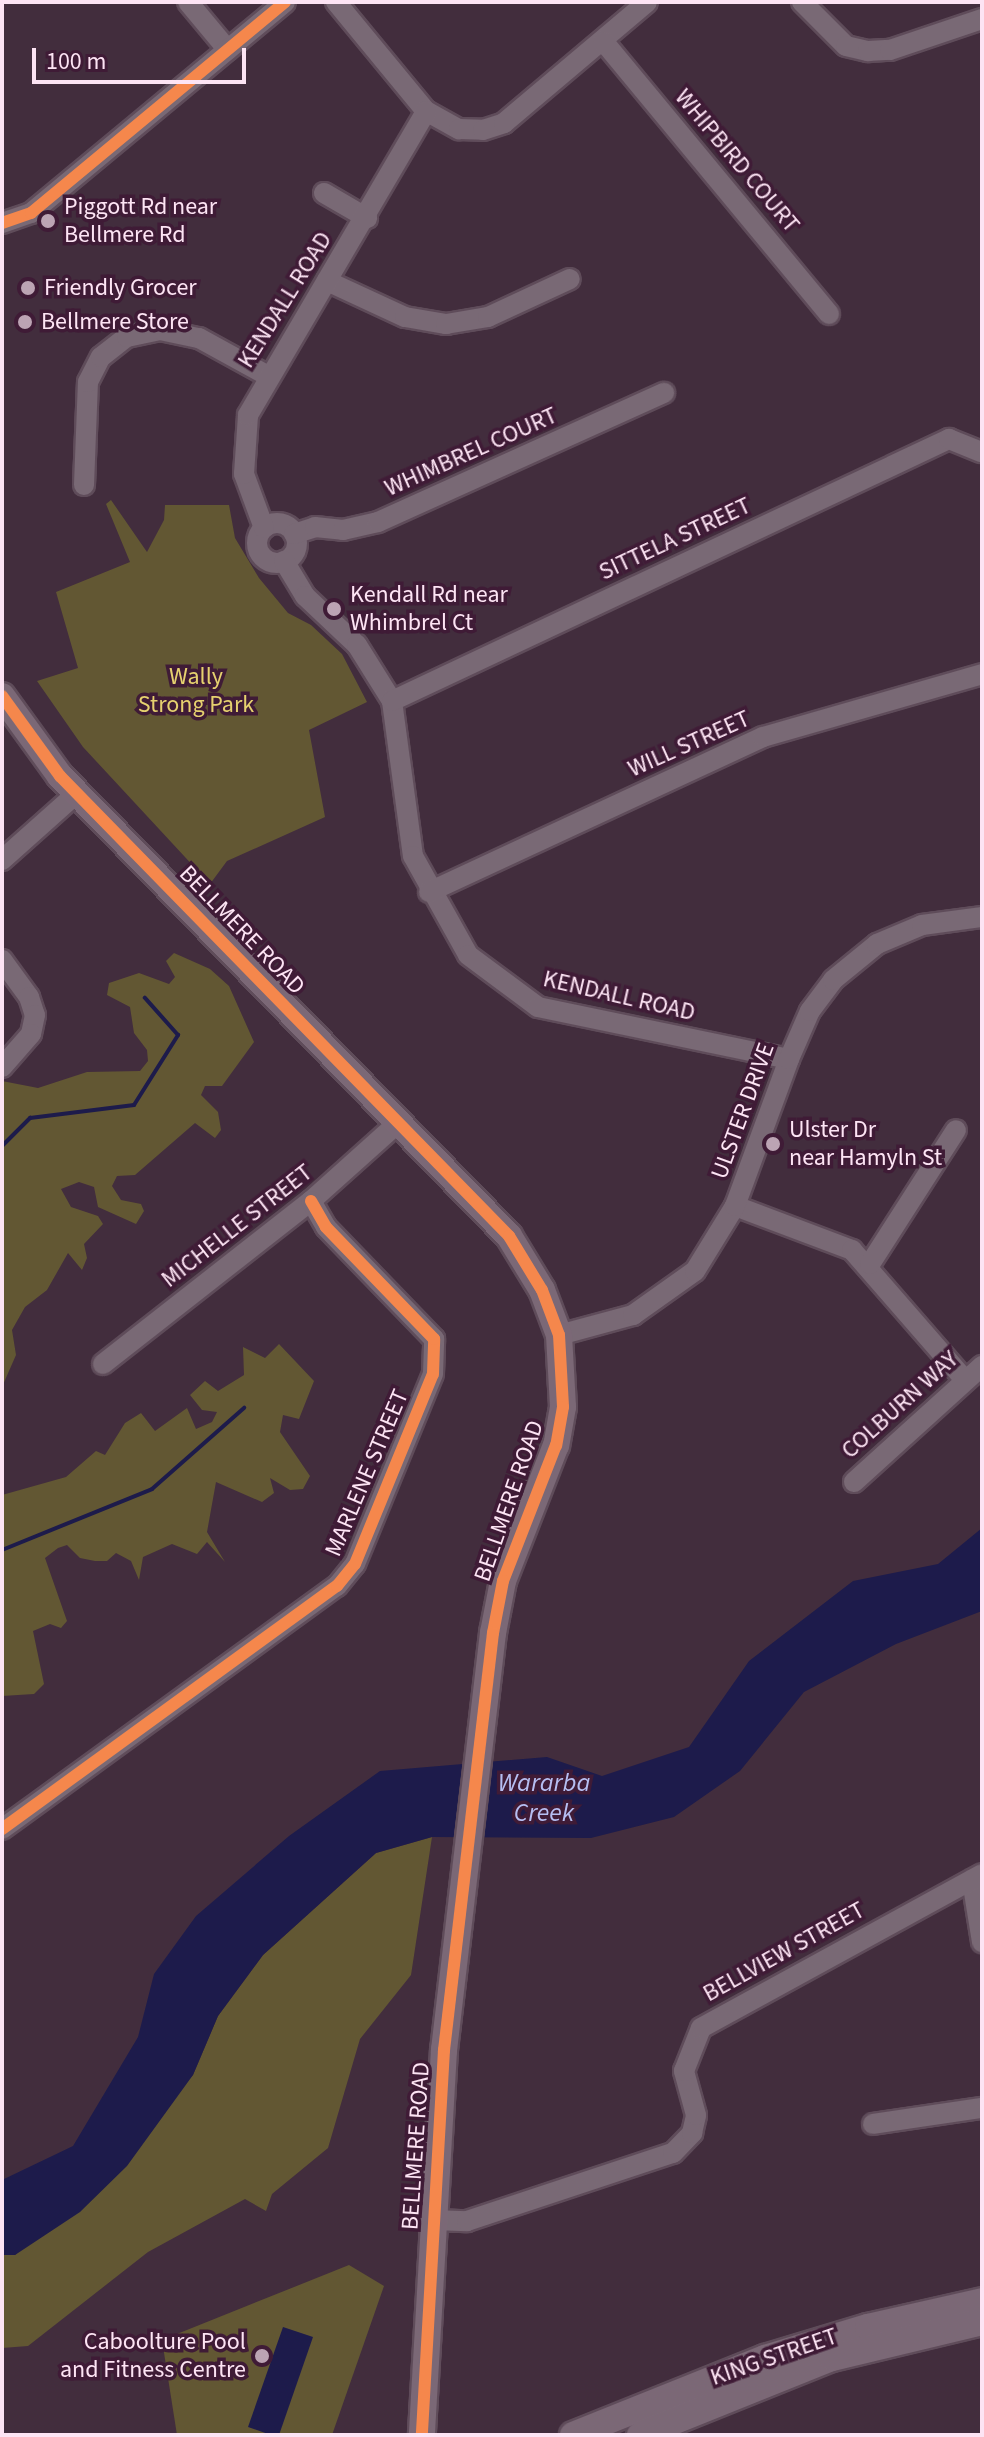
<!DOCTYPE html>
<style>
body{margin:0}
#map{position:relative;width:984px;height:2437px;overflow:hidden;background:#422d3d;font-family:"Source Sans 3",sans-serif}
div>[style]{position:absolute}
.green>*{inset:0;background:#625733}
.water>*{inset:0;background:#1d1b4b}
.stream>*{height:4px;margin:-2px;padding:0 2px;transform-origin:2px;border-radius:2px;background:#1d1b4b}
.roads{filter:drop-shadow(2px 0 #5f4c5a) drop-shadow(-2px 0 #5f4c5a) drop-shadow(0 2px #5f4c5a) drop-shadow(0 -2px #5f4c5a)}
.minor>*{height:20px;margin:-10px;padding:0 10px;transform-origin:10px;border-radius:10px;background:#796975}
.minor>.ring{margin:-10px;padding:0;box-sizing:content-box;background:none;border:20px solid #796975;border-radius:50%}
.major>*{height:26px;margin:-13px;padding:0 13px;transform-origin:13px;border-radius:13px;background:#7b6876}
.cycleway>*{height:12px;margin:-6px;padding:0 6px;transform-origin:6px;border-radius:6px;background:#f5874c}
.dots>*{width:22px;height:22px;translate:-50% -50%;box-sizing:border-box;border:4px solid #3f1b36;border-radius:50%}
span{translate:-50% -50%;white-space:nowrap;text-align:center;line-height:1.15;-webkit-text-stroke:7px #3f1b36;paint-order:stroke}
.street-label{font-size:24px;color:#fde4f4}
.poi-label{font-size:24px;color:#fde4f4}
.left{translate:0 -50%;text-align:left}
.right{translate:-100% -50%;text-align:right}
.park-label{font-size:24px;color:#e6d16f}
.water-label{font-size:26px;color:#b6bef2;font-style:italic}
.frame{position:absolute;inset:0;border:4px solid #fde4f4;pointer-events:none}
.scale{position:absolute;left:32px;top:48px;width:214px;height:36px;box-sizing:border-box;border:4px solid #fde4f4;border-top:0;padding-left:10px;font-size:24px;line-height:28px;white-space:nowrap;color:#fde4f4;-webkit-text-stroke:6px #3f1b36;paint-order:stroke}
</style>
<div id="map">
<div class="green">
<div style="clip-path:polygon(111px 500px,147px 552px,164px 520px,165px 505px,229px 505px,235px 538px,259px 578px,288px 613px,311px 625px,342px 654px,367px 702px,309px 730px,325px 817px,227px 861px,210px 884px,83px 747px,37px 681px,78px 668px,56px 592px,130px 562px,106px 504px)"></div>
<div style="clip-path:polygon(174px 953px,210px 969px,229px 986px,254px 1042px,222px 1086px,205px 1086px,201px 1095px,218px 1112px,221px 1130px,215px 1138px,195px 1123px,135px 1175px,117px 1176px,112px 1186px,121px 1200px,141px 1204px,144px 1211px,136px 1224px,98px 1207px,94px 1187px,79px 1182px,61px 1189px,71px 1207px,98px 1216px,103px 1224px,84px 1244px,87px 1258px,82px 1270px,68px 1253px,47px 1290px,25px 1307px,12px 1330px,16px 1355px,2px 1387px,2px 1081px,38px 1088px,87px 1072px,140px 1071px,148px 1061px,147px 1050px,134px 1033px,130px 1007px,107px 995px,109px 983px,139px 973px,169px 984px,175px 977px,166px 961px)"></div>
<div style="clip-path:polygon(279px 1344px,314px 1381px,299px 1419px,283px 1415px,280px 1432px,310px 1476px,303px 1489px,290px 1490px,270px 1478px,274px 1493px,262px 1502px,216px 1482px,207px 1532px,225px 1562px,207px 1542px,197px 1554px,172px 1544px,143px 1557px,139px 1580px,131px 1561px,116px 1553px,107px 1561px,95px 1561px,80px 1558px,67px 1545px,58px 1548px,45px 1558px,67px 1621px,61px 1628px,50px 1624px,33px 1631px,44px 1684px,34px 1694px,2px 1696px,2px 1495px,66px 1477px,96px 1451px,105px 1455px,125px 1423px,141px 1413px,155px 1431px,187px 1408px,196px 1429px,212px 1422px,217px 1412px,202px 1410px,190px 1395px,205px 1381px,218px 1391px,244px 1375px,243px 1347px,265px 1358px)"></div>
<div style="clip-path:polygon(432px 1837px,411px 1975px,360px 2039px,328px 2148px,272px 2194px,266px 2211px,245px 2199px,148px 2252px,28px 2346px,2px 2348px,2px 2255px,15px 2255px,193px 2075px,218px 2016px,263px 1955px,376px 1853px)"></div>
<div style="clip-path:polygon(349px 2265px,384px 2286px,332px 2435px,177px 2435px,162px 2340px)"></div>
</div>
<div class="water">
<div style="clip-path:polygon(982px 1528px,982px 1611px,896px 1644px,804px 1692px,740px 1771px,674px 1817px,591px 1838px,432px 1837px,376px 1853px,263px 1955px,218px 2016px,193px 2075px,127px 2166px,80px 2212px,15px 2255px,2px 2255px,2px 2180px,73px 2146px,138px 2037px,154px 1974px,196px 1916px,289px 1836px,380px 1771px,547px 1757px,602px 1776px,689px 1747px,749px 1661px,853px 1581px,938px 1564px)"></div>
<div style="clip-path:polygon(283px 2327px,313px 2337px,279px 2435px,271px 2435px,248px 2427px)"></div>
</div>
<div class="stream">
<div style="left:2px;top:1146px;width:40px;rotate:-45deg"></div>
<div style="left:30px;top:1118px;width:105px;rotate:-7.1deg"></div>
<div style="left:134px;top:1105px;width:83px;rotate:-57.8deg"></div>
<div style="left:178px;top:1035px;width:50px;rotate:-131.7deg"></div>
<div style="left:2px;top:1550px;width:162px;rotate:-22.1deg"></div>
<div style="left:152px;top:1489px;width:123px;rotate:-41.4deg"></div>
</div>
<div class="roads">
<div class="minor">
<div style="left:188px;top:2px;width:62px;rotate:50.2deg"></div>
<div style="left:336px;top:2px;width:141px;rotate:50.5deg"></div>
<div style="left:426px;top:111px;width:38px;rotate:29deg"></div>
<div style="left:459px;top:129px;width:24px;rotate:2deg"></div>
<div style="left:483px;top:130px;width:22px;rotate:-18deg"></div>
<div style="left:504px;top:123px;width:187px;rotate:-40.2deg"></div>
<div style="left:802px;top:2px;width:62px;rotate:45deg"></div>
<div style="left:846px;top:46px;width:23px;rotate:13deg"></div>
<div style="left:868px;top:51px;width:22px;rotate:-3deg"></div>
<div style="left:890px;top:50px;width:97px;rotate:-18.6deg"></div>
<div style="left:604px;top:42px;width:353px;rotate:50.4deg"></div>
<div style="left:324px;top:193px;width:50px;rotate:30.2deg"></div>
<div style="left:2px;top:223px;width:31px;rotate:-19deg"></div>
<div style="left:31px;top:213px;width:330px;rotate:-39.7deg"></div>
<div style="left:327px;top:281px;width:86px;rotate:24.8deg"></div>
<div style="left:405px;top:317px;width:42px;rotate:9.7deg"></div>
<div style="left:446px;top:324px;width:43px;rotate:-9.5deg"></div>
<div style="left:488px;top:317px;width:90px;rotate:-24.9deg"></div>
<div style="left:84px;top:485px;width:103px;rotate:-87.8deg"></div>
<div style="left:88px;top:382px;width:28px;rotate:-63deg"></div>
<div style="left:101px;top:357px;width:33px;rotate:-38deg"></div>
<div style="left:127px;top:337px;width:34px;rotate:-12deg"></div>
<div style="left:160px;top:330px;width:40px;rotate:12deg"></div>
<div style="left:199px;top:338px;width:79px;rotate:28.8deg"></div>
<div class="ring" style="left:257px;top:523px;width:20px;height:20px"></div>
<div style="left:264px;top:528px;width:58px;rotate:-110.3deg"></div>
<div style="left:244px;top:474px;width:59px;rotate:-86.1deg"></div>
<div style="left:248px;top:415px;width:352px;rotate:-59.6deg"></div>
<div style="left:294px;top:534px;width:22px;rotate:-18deg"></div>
<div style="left:315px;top:527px;width:28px;rotate:6deg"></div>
<div style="left:343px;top:530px;width:36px;rotate:-13deg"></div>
<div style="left:378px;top:522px;width:314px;rotate:-24.3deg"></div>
<div style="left:284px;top:561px;width:41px;rotate:59deg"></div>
<div style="left:305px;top:596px;width:71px;rotate:43.3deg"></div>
<div style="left:357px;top:645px;width:66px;rotate:58deg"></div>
<div style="left:392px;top:701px;width:156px;rotate:82.3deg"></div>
<div style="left:413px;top:856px;width:113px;rotate:60.9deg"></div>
<div style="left:468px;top:955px;width:87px;rotate:36.6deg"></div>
<div style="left:538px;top:1007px;width:256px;rotate:11.7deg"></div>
<div style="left:392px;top:701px;width:616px;rotate:-25.19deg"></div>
<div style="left:949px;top:439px;width:35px;rotate:22deg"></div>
<div style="left:2px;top:860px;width:99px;rotate:-41.7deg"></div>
<div style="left:429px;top:892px;width:368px;rotate:-24.9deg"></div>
<div style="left:763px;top:737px;width:228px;rotate:-16deg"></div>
<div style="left:2px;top:960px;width:46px;rotate:53.9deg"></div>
<div style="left:29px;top:997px;width:19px;rotate:72deg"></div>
<div style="left:35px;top:1015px;width:19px;rotate:102deg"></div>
<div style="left:31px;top:1034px;width:44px;rotate:131.3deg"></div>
<div style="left:735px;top:1206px;width:125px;rotate:20.6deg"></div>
<div style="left:852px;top:1250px;width:172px;rotate:49deg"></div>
<div style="left:870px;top:1264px;width:159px;rotate:-57.3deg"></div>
<div style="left:559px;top:1335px;width:77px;rotate:-15.1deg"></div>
<div style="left:633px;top:1315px;width:76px;rotate:-35.4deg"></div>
<div style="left:695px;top:1271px;width:76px;rotate:-58.4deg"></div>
<div style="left:735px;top:1206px;width:157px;rotate:-69.8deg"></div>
<div style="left:789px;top:1059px;width:52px;rotate:-66.4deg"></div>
<div style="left:810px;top:1011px;width:39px;rotate:-53deg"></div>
<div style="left:833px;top:980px;width:57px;rotate:-39.3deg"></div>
<div style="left:877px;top:944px;width:49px;rotate:-22.9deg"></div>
<div style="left:922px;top:925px;width:61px;rotate:-7.6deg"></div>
<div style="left:103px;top:1364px;width:264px;rotate:-38.1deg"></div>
<div style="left:311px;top:1201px;width:118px;rotate:-41.9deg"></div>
<div style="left:854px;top:1482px;width:173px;rotate:-42.2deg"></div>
<div style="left:2px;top:1829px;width:414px;rotate:-36deg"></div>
<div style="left:337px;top:1586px;width:28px;rotate:-51deg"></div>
<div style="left:355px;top:1564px;width:205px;rotate:-67.7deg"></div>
<div style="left:433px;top:1374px;width:35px;rotate:-88deg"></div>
<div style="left:434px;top:1339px;width:156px;rotate:-134deg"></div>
<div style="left:326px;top:1227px;width:30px;rotate:-120deg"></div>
<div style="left:972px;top:1880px;width:63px;rotate:80.8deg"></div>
<div style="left:873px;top:2124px;width:110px;rotate:-8.4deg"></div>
<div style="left:433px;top:2220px;width:34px;rotate:2deg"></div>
<div style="left:467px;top:2221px;width:217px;rotate:-18.3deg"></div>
<div style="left:673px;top:2153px;width:28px;rotate:-46deg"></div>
<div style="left:692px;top:2133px;width:18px;rotate:-77deg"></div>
<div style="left:696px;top:2115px;width:46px;rotate:-105.3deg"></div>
<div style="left:684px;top:2071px;width:46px;rotate:-68.4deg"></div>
<div style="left:701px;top:2028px;width:320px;rotate:-28.7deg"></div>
</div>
<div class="major">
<div style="left:2px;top:696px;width:99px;rotate:54.1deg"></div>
<div style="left:60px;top:776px;width:643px;rotate:45.69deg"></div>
<div style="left:509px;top:1236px;width:63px;rotate:58.6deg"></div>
<div style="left:542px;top:1290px;width:48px;rotate:69.3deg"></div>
<div style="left:559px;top:1335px;width:72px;rotate:86.8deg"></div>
<div style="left:563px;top:1407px;width:39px;rotate:100deg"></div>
<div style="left:556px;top:1445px;width:146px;rotate:111.3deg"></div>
<div style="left:503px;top:1581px;width:53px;rotate:100.9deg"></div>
<div style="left:493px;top:1633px;width:420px;rotate:96.7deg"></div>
<div style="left:444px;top:2050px;width:386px;rotate:93.3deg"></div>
<div style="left:573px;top:2435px;width:207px;rotate:-21.9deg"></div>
<div style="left:765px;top:2358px;width:108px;rotate:-16.8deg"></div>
<div style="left:868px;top:2327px;width:117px;rotate:-12.8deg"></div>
<div style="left:640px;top:2435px;width:207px;rotate:-21.9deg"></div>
<div style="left:832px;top:2358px;width:154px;rotate:-13.5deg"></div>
</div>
</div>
<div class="cycleway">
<div style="left:2px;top:223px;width:31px;rotate:-19deg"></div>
<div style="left:31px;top:213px;width:330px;rotate:-39.7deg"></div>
<div style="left:2px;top:696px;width:99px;rotate:54.1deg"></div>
<div style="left:60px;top:776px;width:643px;rotate:45.69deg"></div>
<div style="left:509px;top:1236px;width:63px;rotate:58.6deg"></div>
<div style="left:542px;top:1290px;width:48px;rotate:69.3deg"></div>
<div style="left:559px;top:1335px;width:72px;rotate:86.8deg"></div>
<div style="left:563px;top:1407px;width:39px;rotate:100deg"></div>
<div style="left:556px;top:1445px;width:146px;rotate:111.3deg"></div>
<div style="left:503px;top:1581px;width:53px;rotate:100.9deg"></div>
<div style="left:493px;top:1633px;width:420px;rotate:96.7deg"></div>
<div style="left:444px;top:2050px;width:386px;rotate:93.3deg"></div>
<div style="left:2px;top:1829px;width:414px;rotate:-36deg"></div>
<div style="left:337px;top:1586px;width:28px;rotate:-51deg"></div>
<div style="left:355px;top:1564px;width:205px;rotate:-67.7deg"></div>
<div style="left:433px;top:1374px;width:35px;rotate:-88deg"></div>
<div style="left:434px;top:1339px;width:156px;rotate:-134deg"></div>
<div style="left:326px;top:1227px;width:30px;rotate:-120deg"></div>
</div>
<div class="dots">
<div style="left:48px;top:221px;background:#bca4b4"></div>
<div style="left:28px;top:288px;background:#bca4b4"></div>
<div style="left:25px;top:322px;background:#bca4b4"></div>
<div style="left:334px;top:609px;background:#bca4b4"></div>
<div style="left:773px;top:1144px;background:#bca4b4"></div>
<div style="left:262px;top:2356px;background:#bca4b4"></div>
</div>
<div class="street-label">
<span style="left:737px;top:161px;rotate:50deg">WHIPBIRD COURT</span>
<span style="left:285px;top:300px;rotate:-58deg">KENDALL ROAD</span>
<span style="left:471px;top:452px;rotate:-24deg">WHIMBREL COURT</span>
<span style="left:675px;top:539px;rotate:-25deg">SITTELA STREET</span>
<span style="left:689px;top:744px;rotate:-24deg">WILL STREET</span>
<span style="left:242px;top:930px;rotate:46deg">BELLMERE ROAD</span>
<span style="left:619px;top:996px;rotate:13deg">KENDALL ROAD</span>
<span style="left:743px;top:1111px;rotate:-70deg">ULSTER DRIVE</span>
<span style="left:237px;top:1226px;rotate:-38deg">MICHELLE STREET</span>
<span style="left:900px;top:1405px;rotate:-42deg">COLBURN WAY</span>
<span style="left:367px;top:1473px;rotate:-67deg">MARLENE STREET</span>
<span style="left:509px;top:1501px;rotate:-71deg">BELLMERE ROAD</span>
<span style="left:784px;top:1952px;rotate:-29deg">BELLVIEW STREET</span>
<span style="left:416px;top:2146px;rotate:-86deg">BELLMERE ROAD</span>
<span style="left:774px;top:2357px;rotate:-19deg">KING STREET</span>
</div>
<div class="poi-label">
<span class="left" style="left:64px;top:221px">Piggott Rd near<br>Bellmere Rd</span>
<span class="left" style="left:44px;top:288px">Friendly Grocer</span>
<span class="left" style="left:41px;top:322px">Bellmere Store</span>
<span class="left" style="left:350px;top:609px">Kendall Rd near<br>Whimbrel Ct</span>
<span class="left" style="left:789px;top:1144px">Ulster Dr<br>near Hamyln St</span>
<span class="right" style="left:246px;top:2356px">Caboolture Pool<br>and Fitness Centre</span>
</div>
<div class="park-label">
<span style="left:196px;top:691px">Wally<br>Strong Park</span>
</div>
<div class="water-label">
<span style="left:544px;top:1798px">Wararba<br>Creek</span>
</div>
<div class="frame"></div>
<div class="scale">100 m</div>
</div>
